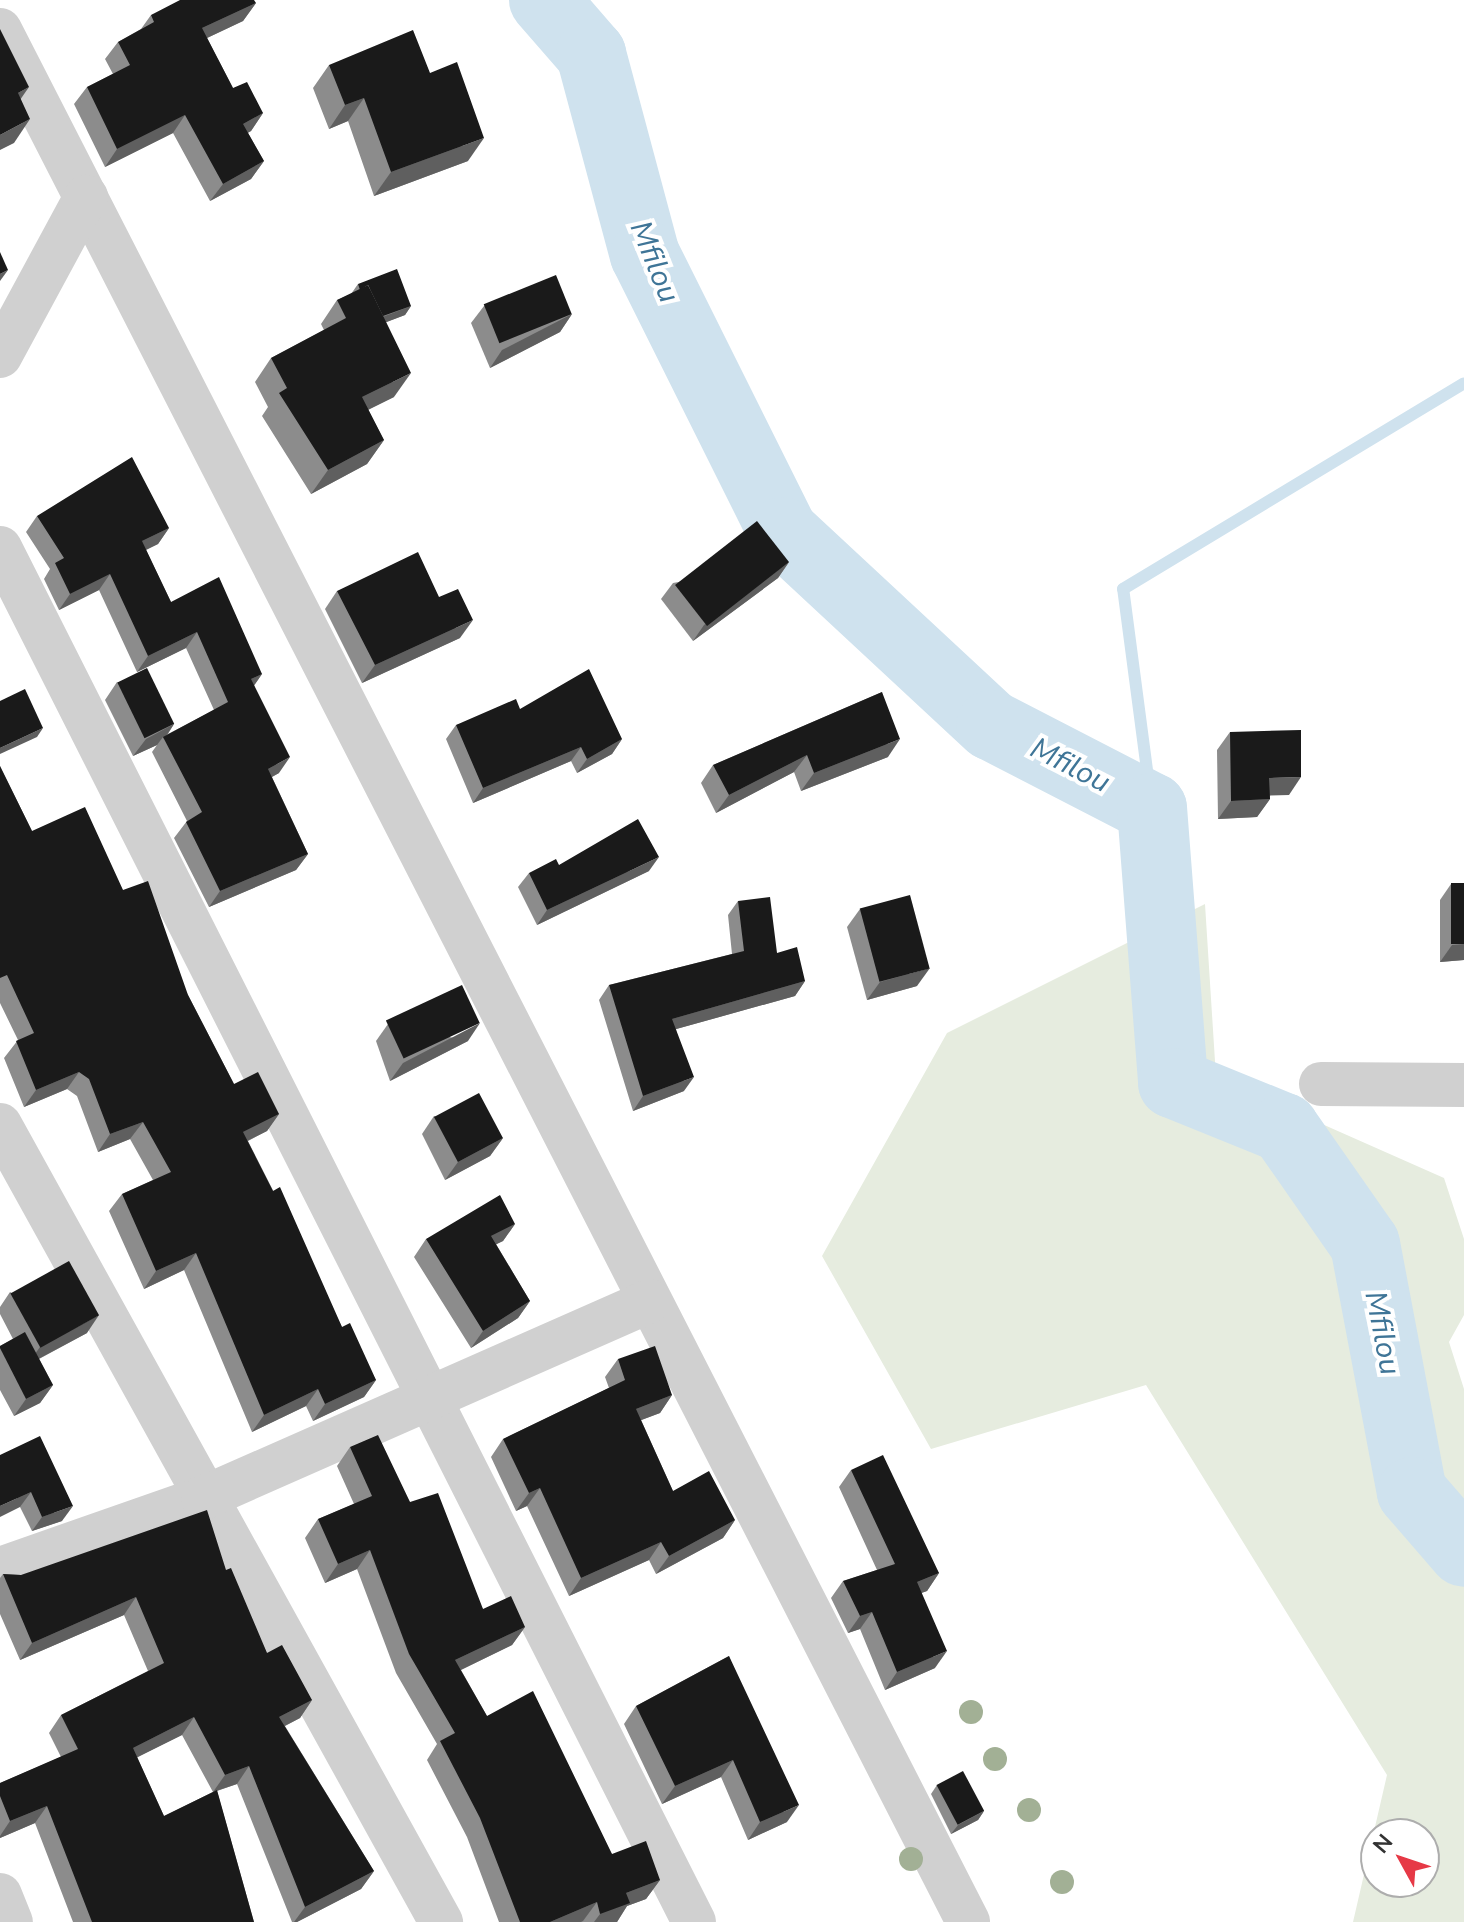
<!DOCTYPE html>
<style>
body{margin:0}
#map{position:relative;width:1464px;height:1922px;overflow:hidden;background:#fff;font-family:"Nunito Sans",sans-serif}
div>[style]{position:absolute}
.green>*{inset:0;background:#e6ecdf}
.stream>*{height:12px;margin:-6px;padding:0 6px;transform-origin:6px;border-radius:6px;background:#cfe2ee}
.river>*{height:70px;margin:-35px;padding:0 35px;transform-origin:35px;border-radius:35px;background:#cfe2ee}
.minor>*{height:44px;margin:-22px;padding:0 22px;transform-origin:22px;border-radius:22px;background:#d0d0d0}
.trees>*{width:24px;height:24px;margin:-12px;border-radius:50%;background:#a2b095}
.wall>*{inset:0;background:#8c8c8c}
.shaded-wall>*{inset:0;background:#5f5f5f}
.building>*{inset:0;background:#1a1a1a;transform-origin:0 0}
span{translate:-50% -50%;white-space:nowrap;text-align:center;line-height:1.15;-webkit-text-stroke:8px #fff;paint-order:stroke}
.water-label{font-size:30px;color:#3f7597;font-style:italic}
.north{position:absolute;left:1360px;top:1818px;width:80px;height:80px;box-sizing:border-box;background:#fff;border:2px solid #adadad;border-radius:50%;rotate:310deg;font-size:22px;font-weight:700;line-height:32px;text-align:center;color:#333}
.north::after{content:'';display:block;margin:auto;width:28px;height:36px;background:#e63946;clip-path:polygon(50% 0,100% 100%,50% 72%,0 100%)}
</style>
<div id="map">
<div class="green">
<div style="clip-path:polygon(evenodd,1205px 904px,1216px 1077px,1444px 1178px,1464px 1239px,1464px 1315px,1449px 1342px,1464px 1389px,1464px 1922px,1353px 1922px,1387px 1775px,1146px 1385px,931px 1449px,822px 1256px,947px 1033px,1205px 904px,1376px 1834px,1424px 1834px,1424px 1882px,1376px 1882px,1376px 1834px)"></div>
</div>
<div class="stream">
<div style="left:1152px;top:808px;width:221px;rotate:-97.5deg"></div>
<div style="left:1123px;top:589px;width:398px;rotate:-31.1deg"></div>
</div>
<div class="river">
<div style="left:544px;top:0;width:72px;rotate:49deg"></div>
<div style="left:591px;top:54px;width:208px;rotate:75deg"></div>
<div style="left:645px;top:255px;width:309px;rotate:63.5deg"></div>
<div style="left:783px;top:532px;width:284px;rotate:42.9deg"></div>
<div style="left:991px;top:725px;width:181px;rotate:27.3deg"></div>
<div style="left:1152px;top:808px;width:276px;rotate:85.6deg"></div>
<div style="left:1173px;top:1083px;width:120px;rotate:22.1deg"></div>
<div style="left:1284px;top:1128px;width:141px;rotate:55.1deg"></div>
<div style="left:1365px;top:1244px;width:252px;rotate:79.3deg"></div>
<div style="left:1412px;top:1492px;width:79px;rotate:49.1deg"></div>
</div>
<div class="minor">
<div style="left:0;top:30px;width:2125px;rotate:62.9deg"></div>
<div style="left:0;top:356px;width:181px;rotate:-61.6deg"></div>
<div style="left:0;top:548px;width:1539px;rotate:63.2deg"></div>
<div style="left:1321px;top:1084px;width:143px;rotate:0.4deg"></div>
<div style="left:0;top:1125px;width:911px;rotate:61.04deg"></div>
<div style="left:0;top:1569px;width:215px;rotate:-19.3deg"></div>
<div style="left:203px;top:1498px;width:488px;rotate:-23.8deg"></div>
<div style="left:0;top:1895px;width:29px;rotate:68deg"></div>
</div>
<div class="trees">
<div style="left:971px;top:1712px"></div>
<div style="left:995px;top:1759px"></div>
<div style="left:1029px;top:1810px"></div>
<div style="left:911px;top:1859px"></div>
<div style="left:1062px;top:1882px"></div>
</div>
<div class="wall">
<div style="clip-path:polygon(256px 3px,243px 21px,207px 38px,233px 88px,263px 113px,251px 131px,248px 133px,264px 161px,251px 179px,210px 201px,173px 133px,105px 167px,74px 104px,87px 87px,113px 74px,105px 59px,118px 42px,141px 29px,151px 15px)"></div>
<div style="clip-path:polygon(329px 65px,430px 73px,468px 161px,374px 196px,348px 121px,329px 129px,313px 88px)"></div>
<div style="clip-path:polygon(358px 284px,411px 306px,405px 315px,386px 322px,394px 397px,368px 410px,384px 440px,367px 464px,311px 494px,262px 416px,268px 407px,255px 382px,271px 358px,324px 330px,321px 324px,337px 300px,351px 294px)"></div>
<div style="clip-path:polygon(484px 306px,572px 314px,560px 332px,490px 368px,471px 323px)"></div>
<div style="clip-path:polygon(37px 516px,169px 528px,158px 544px,146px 550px,171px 602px,262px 674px,254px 685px,279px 773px,272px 777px,308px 854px,296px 870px,209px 907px,174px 838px,187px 821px,152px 752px,157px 745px,133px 756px,105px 700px,117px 682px,174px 724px,168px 734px,214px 710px,186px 648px,137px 672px,99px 590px,59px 610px,44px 579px,50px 569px,26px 532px)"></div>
<div style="clip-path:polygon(789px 562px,778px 578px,693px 641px,661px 599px,673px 583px)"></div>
<div style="clip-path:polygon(337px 591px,439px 597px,460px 638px,362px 683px,325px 609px)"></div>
<div style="clip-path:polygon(882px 692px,888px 757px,801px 791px,794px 772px,716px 813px,701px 783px,713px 765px)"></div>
<div style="clip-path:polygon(520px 709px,622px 739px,612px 754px,577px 773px,571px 761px,473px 803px,446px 739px,456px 725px)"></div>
<div style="clip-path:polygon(1230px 732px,1289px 795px,1270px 795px,1270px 799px,1257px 817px,1218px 819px,1217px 750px)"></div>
<div style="clip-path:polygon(0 766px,32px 831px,123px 890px,188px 995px,234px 1084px,279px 1114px,267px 1131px,248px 1141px,342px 1327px,376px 1380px,364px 1397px,313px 1421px,306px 1406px,252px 1432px,184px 1270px,144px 1289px,109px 1211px,122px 1194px,153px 1180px,130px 1139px,98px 1152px,77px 1096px,67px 1089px,24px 1107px,4px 1058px,18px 1040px,0 1003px)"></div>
<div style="clip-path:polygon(649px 871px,537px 925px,518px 887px,529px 873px)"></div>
<div style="clip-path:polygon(1464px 883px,1464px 960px,1440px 962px,1440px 900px,1451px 884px)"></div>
<div style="clip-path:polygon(738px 901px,777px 953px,805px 981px,795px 996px,676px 1029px,684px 1091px,633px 1111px,599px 1000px,609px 985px,732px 954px,728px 915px)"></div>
<div style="clip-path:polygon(860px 909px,917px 986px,867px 1000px,847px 927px)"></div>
<div style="clip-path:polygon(388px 1024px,468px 1041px,390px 1081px,376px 1041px)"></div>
<div style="clip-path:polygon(434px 1116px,503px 1138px,490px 1156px,445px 1180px,422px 1134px)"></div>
<div style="clip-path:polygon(515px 1224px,503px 1241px,496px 1244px,530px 1301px,518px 1318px,471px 1348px,414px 1257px,426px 1239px)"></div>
<div style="clip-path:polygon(10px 1292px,87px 1333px,39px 1359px,53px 1385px,40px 1403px,14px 1416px,0 1390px,0 1346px,13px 1339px,0 1314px,0 1307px)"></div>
<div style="clip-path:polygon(618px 1359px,672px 1395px,660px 1413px,641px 1420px,673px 1491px,735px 1520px,723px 1538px,656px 1574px,649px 1560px,569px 1596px,527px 1506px,516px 1511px,491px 1457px,503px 1439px,609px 1388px,605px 1377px)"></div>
<div style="clip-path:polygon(350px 1447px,410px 1502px,483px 1609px,525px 1627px,512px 1645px,461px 1670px,487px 1716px,612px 1854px,660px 1880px,646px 1899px,627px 1906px,617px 1922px,499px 1922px,467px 1837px,427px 1760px,437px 1744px,396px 1673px,357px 1569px,325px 1583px,305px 1538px,318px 1519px,354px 1504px,337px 1466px)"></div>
<div style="clip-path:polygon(0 1455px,62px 1521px,32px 1531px,20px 1507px)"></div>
<div style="clip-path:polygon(851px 1470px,939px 1573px,927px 1591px,921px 1593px,935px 1668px,885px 1690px,860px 1629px,848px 1633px,831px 1598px,843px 1581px,877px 1570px,839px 1487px)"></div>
<div style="clip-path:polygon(evenodd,226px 1570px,267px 1653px,312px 1700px,300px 1718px,285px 1726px,374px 1871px,361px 1889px,297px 1922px,292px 1922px,237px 1784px,217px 1791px,254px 1922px,73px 1922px,35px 1823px,0 1838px,0 1783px,61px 1757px,49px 1733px,61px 1715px,148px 1671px,124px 1615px,20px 1660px,0 1614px,0 1578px,3px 1574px,21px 1575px,226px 1570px,182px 1735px,213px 1792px,164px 1816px,137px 1757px,182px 1735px)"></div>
<div style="clip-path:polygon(729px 1656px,787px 1822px,748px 1840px,721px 1777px,662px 1804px,624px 1724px,636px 1706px)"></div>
<div style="clip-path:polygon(937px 1785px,984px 1811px,978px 1820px,951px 1834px,931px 1794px)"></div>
</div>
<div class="shaded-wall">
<div style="clip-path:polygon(256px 3px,243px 21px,190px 46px,202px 28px)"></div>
<div style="clip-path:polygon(29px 87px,13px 110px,18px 93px)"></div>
<div style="clip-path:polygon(364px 98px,348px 121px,329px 129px,345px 105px)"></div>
<div style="clip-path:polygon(263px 113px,251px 131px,231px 141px,243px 124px)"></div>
<div style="clip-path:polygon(185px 115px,173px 133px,105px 167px,117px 149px)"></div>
<div style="clip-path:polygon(30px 119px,14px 143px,0 150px,0 135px)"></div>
<div style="clip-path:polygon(484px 138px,468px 161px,374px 196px,391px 172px)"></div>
<div style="clip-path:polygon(264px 161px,251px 179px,210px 201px,223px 184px)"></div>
<div style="clip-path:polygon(8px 270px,0 281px,0 274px)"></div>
<div style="clip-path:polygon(411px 306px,405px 315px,366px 330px,372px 321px)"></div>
<div style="clip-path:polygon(572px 314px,560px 332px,490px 368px,502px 350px)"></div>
<div style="clip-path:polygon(411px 373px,394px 397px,345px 421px,362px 397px)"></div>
<div style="clip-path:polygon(384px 440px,367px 464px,311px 494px,328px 470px)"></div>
<div style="clip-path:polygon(169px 528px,158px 544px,131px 557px,142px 541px)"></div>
<div style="clip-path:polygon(789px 562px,778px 578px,693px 641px,704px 625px)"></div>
<div style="clip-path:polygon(110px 574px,99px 590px,59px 610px,70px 594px)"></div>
<div style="clip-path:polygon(473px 620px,460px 638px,362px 683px,375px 665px)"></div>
<div style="clip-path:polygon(197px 632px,186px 648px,137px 672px,148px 656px)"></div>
<div style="clip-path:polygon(262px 674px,251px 690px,251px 679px)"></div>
<div style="clip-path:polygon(174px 724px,164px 739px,163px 737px,157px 745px,133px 756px,146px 739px)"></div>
<div style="clip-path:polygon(43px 728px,37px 737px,0 754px,0 748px)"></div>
<div style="clip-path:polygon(622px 739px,612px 754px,577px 773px,587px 759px)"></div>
<div style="clip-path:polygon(900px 739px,888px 757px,801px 791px,814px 773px)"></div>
<div style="clip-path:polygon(581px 747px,571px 761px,473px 803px,483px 788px)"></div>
<div style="clip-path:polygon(807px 755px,794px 772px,716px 813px,729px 795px)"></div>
<div style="clip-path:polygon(290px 757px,279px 773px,257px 785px,268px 769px)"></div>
<div style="clip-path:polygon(1301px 777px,1289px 795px,1257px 796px,1269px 778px)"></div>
<div style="clip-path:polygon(1270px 799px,1257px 817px,1218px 819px,1231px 801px)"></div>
<div style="clip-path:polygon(308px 854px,296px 870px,209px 907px,220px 891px)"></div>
<div style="clip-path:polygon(659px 857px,649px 871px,537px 925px,547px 910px)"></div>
<div style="clip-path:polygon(1464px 944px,1464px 960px,1440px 962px,1452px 945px)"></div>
<div style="clip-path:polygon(930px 968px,917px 986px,867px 1000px,880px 982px)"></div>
<div style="clip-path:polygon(805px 981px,795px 996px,662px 1033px,672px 1019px)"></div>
<div style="clip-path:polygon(480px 1023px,468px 1041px,390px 1081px,403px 1063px)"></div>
<div style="clip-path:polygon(79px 1072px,67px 1089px,24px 1107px,36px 1090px)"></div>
<div style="clip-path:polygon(694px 1077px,684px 1091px,633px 1111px,643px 1096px)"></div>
<div style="clip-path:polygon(279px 1114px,267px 1131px,231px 1149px,243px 1132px)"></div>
<div style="clip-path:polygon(143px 1122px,130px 1139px,98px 1152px,110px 1134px)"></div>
<div style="clip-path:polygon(503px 1138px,490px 1156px,445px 1180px,458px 1162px)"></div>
<div style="clip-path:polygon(515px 1224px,503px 1241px,479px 1253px,491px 1236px)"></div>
<div style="clip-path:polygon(196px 1253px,184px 1270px,144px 1289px,156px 1271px)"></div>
<div style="clip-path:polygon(530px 1301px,518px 1318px,471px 1348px,483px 1331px)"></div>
<div style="clip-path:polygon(99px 1315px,87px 1333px,27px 1365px,40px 1347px)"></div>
<div style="clip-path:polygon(376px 1380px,364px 1397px,313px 1421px,325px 1404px)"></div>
<div style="clip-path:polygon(53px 1385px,40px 1403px,14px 1416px,26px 1399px)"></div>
<div style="clip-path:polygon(318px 1389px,306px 1406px,252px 1432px,264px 1415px)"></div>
<div style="clip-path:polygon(672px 1395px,660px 1413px,623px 1427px,636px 1409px)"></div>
<div style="clip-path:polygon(540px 1488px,527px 1506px,516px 1511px,529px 1493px)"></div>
<div style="clip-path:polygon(31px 1492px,20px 1507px,0 1517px,0 1506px)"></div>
<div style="clip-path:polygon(73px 1506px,62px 1521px,32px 1531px,42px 1517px)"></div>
<div style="clip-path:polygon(735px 1520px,723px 1538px,656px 1574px,669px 1556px)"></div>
<div style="clip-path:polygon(661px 1542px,649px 1560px,569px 1596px,581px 1578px)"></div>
<div style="clip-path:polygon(370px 1550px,357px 1569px,325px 1583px,338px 1564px)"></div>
<div style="clip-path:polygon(939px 1573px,927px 1591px,905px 1599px,917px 1582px)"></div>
<div style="clip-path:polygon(136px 1597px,124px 1615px,20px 1660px,32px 1643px)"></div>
<div style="clip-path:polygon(872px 1612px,860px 1629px,848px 1633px,860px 1616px)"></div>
<div style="clip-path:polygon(525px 1627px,512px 1645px,442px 1679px,455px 1660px)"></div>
<div style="clip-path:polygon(947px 1651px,935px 1668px,885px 1690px,897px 1672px)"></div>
<div style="clip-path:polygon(312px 1700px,300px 1718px,267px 1735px,279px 1717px)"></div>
<div style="clip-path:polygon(194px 1717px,182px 1735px,120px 1766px,133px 1748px)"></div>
<div style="clip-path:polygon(733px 1760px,721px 1777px,662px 1804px,675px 1786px)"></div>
<div style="clip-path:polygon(249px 1766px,237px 1784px,213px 1792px,225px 1775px)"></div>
<div style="clip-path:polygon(799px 1805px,787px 1822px,748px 1840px,760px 1822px)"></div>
<div style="clip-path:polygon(47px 1806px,35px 1823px,0 1838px,0 1836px,10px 1821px)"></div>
<div style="clip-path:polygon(984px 1811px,978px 1820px,951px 1834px,958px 1825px)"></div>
<div style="clip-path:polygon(374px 1871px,361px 1889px,297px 1922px,294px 1922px,305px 1907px)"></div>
<div style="clip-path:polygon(660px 1880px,646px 1899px,627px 1906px,617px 1922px,594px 1922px,600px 1914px,626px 1893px)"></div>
<div style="clip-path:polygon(597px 1902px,583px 1921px,581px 1922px,550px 1922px)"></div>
</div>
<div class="building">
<div style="clip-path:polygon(180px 0,254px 0,256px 3px,202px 28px,233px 88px,247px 82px,263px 113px,243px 124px,264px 161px,223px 184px,185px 115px,117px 149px,87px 87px,130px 65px,118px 42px,154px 22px,151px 15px)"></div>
<div style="clip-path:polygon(0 29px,29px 87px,18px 93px,30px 119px,0 135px)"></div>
<div style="clip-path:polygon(413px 30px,430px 73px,457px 62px,484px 138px,391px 172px,364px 98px,345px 105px,329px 65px)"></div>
<div style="clip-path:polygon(0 252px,8px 270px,0 274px)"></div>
<div style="clip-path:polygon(397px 269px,411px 306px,383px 316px,368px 285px,360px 290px,358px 284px)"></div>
<div style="left:556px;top:275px;width:42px;height:78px;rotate:68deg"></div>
<div style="clip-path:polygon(368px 285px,411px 373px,362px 397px,384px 440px,328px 470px,279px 393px,287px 388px,271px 358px,346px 318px,337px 300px)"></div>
<div style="clip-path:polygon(132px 457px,169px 528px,142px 541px,171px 602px,219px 577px,262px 674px,251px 679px,290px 757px,268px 769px,308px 854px,220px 891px,186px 822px,202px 812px,163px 737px,228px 702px,197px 632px,148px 656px,110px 574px,70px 594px,55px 563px,64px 558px,37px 516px)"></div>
<div style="left:757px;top:521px;width:52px;height:104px;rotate:52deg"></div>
<div style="clip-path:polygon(418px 552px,439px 597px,458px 589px,473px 620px,375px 665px,337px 591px)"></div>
<div style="left:147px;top:668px;width:62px;height:33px;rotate:64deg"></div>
<div style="clip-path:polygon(589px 669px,622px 739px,587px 759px,581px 747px,483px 788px,456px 725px,516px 699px,520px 709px)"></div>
<div style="clip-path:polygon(25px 689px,43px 728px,0 748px,0 701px)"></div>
<div style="clip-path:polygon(882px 692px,900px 739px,814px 773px,807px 755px,729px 795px,713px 765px)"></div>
<div style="clip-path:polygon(1301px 730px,1301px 777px,1269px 778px,1270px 799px,1231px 801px,1230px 732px)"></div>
<div style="clip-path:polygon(0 766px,32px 831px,85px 807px,123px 890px,148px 881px,188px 995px,234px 1084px,258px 1072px,279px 1114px,243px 1132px,273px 1191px,280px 1187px,342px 1327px,350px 1323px,376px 1380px,325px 1404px,318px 1389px,264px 1415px,196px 1253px,156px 1271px,122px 1194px,171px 1172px,143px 1122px,110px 1134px,89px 1079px,79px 1072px,36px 1090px,16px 1041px,34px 1033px,7px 975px,0 978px)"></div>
<div style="clip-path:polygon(638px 819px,659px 857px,547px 910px,529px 873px,556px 859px,559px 865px)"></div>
<div style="left:1464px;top:883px;width:61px;height:13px;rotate:90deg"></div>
<div style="left:910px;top:895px;width:76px;height:52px;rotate:75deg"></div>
<div style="clip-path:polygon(770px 897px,777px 953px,797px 947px,805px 981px,672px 1019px,694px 1077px,643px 1096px,609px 985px,744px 951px,738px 901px)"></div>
<div style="left:462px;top:985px;width:42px;height:84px;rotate:65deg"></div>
<div style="left:479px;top:1093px;width:51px;height:51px;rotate:62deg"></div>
<div style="clip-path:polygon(500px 1195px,515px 1224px,491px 1236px,530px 1301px,483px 1331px,426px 1239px)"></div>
<div style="left:69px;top:1261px;width:62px;height:67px;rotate:61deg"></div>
<div style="clip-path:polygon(25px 1332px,53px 1385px,26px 1399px,0 1348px,0 1346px)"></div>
<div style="clip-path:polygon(655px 1346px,672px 1395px,636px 1409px,673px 1491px,709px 1471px,735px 1520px,669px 1556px,661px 1542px,581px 1578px,540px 1488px,529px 1493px,503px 1439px,625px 1380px,618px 1359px)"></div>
<div style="clip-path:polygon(378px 1435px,410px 1502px,438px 1493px,483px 1609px,511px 1596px,525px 1627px,455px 1660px,487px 1716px,533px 1691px,612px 1854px,646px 1841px,660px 1880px,626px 1893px,630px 1903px,600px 1914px,597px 1902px,550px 1922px,520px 1922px,480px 1818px,440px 1741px,455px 1733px,409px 1654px,370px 1550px,338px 1564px,318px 1519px,372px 1496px,350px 1447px)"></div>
<div style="clip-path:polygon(40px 1436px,73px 1506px,42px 1517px,31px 1492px,0 1506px,0 1455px)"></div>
<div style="clip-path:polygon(883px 1455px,939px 1573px,917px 1582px,947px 1651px,897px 1672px,872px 1612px,860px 1616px,843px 1581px,895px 1564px,851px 1470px)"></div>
<div style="clip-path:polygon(207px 1510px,226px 1570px,231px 1568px,267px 1653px,282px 1645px,312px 1700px,279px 1717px,374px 1871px,305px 1907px,249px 1766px,225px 1775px,194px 1717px,133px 1748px,164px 1816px,217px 1790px,254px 1922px,92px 1922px,47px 1806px,10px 1821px,0 1796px,0 1783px,78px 1749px,61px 1715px,164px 1663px,136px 1597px,32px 1643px,3px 1574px,21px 1575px)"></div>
<div style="clip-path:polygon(729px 1656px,799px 1805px,760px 1822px,733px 1760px,675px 1786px,636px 1706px)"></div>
<div style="left:963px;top:1771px;width:45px;height:30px;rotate:62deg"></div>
</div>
<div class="water-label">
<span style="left:654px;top:262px;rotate:68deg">Mfilou</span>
<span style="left:1070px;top:766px;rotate:27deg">Mfilou</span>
<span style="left:1382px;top:1333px;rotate:79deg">Mfilou</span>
</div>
<div class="north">N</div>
</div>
